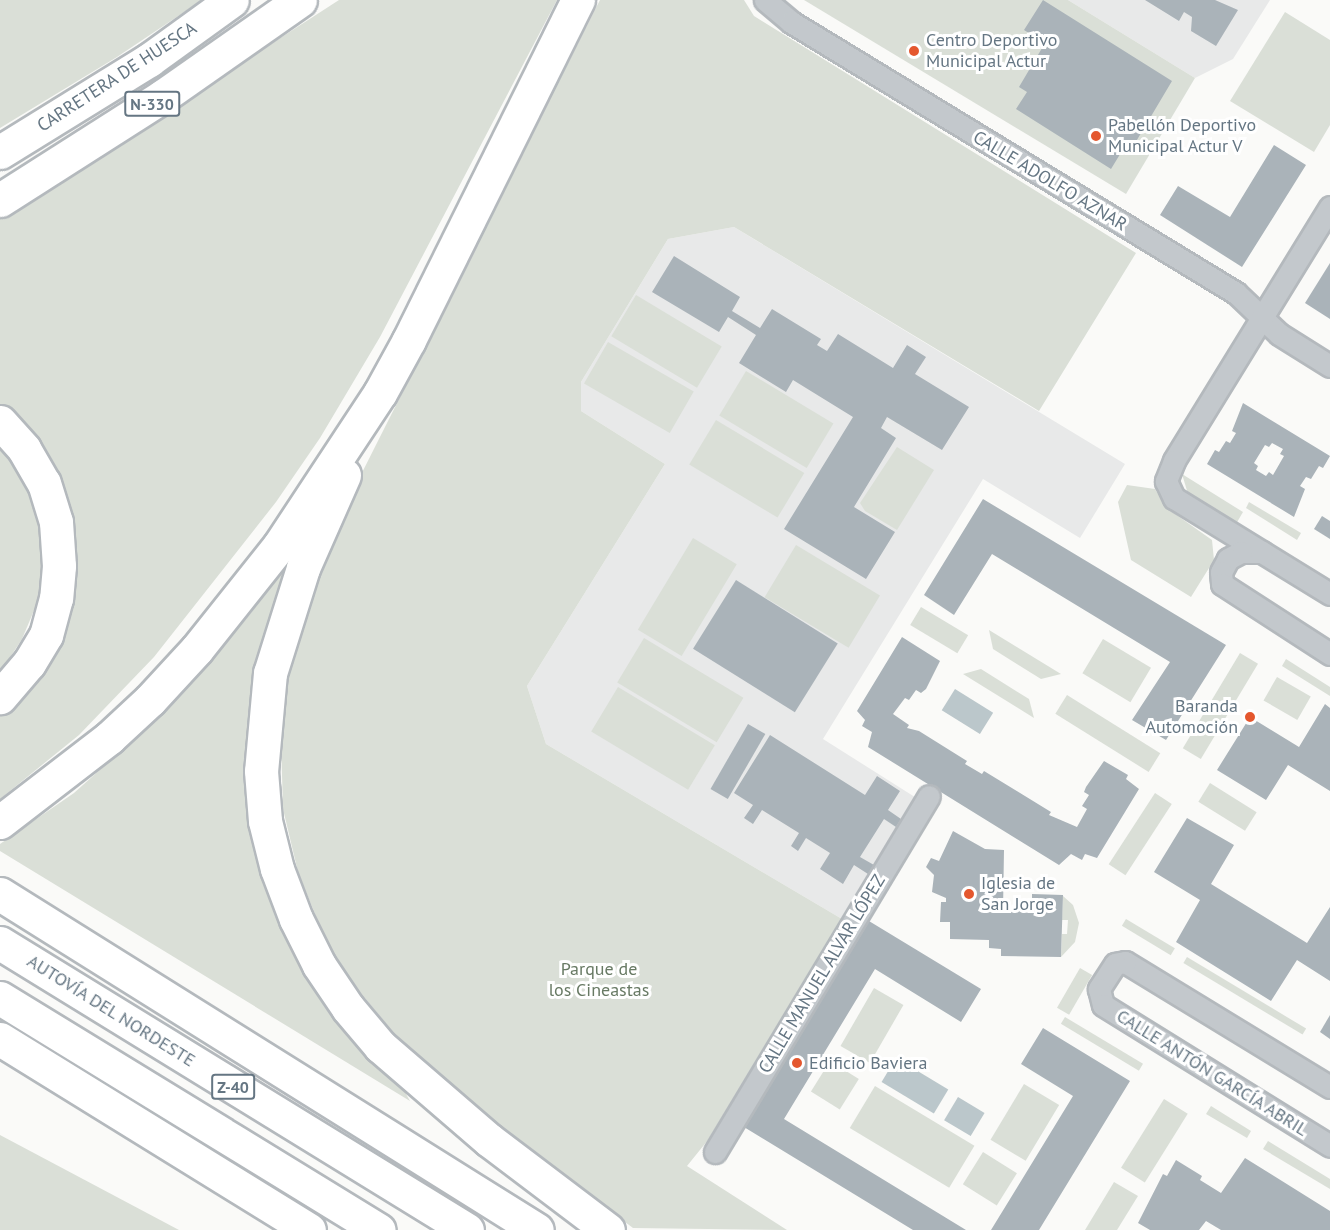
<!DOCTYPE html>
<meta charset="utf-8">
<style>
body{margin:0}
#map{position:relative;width:1330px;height:1230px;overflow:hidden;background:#fafaf8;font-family:"PT Sans",sans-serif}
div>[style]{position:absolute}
.built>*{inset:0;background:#e8e9e9}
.green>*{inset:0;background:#dadfd7;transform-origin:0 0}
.water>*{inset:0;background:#bbc7cb;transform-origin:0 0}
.building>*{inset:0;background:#aab3b9;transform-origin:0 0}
.roads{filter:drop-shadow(2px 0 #b4b9bd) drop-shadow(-2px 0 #b4b9bd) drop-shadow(0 2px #b4b9bd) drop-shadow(0 -2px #b4b9bd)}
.street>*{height:21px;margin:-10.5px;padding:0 10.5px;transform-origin:10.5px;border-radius:10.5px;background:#c3c8cc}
.highway>*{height:33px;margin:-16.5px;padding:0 16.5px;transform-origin:16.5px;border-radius:16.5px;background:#fff}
.dots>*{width:16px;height:16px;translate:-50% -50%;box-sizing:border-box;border:3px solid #fff;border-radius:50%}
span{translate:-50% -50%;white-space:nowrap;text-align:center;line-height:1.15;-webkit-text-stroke:6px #fff;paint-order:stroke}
.shield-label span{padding:2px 4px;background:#fff;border:2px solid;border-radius:4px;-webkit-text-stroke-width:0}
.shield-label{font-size:16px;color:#657683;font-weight:700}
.poi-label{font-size:18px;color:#657683}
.left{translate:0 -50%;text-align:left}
.right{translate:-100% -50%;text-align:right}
.street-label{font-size:18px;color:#657683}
.park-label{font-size:18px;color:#687a64}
</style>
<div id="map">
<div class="built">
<div style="clip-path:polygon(1068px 0,1270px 0,1233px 59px,1195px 78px)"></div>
<div style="clip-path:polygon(734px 227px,1125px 464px,1080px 538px,983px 479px,823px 739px,918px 799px,842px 919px,546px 744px,527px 686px,665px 464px,581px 411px,581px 382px,668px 239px)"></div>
</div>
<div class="green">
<div style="clip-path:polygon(0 0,202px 0,117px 57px,0 128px)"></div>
<div style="clip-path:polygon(339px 0,557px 0,380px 337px,320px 438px,276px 502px,154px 657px,79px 735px,0 799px,0 712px,72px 585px,0 407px,0 219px)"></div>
<div style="clip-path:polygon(600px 0,744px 0,754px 16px,1136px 253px,1039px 411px,734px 227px,668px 239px,581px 382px,581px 411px,665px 464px,527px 686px,546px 744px,842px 919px,708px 1140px,687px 1166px,787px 1230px,633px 1228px,473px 1107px,407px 1049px,345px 974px,323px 934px,298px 872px,283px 809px,280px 707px,286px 661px,314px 568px)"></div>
<div style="clip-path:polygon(804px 0,1068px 0,1195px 78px,1126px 194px)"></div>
<div style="clip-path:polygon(1285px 12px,1330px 40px,1330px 125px,1314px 152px,1230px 101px)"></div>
<div style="left:636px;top:295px;width:100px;height:48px;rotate:31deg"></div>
<div style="left:608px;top:342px;width:99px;height:48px;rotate:30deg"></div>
<div style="left:746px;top:371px;width:102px;height:52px;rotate:31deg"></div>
<div style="left:716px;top:420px;width:103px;height:52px;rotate:31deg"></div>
<div style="clip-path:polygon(0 445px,22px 477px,38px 520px,45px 562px,38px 601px,22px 639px,0 673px)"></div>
<div style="clip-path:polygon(897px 447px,934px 470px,897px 530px,865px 511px,860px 503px)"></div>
<div style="clip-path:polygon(1182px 474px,1243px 512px,1236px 524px,1188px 494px)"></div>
<div style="clip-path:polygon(1127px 485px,1155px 489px,1168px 509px,1212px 540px,1214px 560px,1191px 597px,1131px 560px,1118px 502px)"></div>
<div style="clip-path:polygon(1249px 502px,1301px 533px,1297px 540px,1246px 508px)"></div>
<div style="left:693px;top:538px;width:51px;height:107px;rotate:31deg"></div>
<div style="left:796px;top:545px;width:98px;height:61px;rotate:31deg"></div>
<div style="clip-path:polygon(292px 553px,254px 824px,410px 1101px,0 851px,0 844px,74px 793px,161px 715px,251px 613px)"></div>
<div style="left:921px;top:607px;width:55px;height:21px;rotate:31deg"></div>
<div style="clip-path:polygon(989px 630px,1061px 674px,1041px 679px,993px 649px)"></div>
<div style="left:644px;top:638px;width:116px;height:52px;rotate:31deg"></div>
<div style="left:1103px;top:639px;width:56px;height:40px;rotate:31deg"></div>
<div style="left:1240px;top:653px;width:21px;height:111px;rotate:31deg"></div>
<div style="clip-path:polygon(1286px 659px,1330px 687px,1330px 696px,1282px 666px)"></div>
<div style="clip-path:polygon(981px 669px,1029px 699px,1034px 718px,963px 674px)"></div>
<div style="left:1277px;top:677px;width:39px;height:27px;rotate:30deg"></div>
<div style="left:618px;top:687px;width:113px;height:52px;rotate:31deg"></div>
<div style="left:1067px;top:695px;width:110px;height:22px;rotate:32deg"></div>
<div style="left:1210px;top:783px;width:55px;height:22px;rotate:32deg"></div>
<div style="left:1155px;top:793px;width:20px;height:85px;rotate:33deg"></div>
<div style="clip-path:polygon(1063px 896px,1073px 905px,1079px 923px,1075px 942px,1061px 957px,1062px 934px,1067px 934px,1068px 920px,1062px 920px)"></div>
<div style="left:1126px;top:919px;width:57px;height:8px;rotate:31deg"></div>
<div style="left:1187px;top:957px;width:139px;height:7px;rotate:31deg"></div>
<div style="left:1080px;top:968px;width:14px;height:46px;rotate:30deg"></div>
<div style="left:874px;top:988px;width:34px;height:67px;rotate:30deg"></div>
<div style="left:1065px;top:1017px;width:91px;height:8px;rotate:31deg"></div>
<div style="left:830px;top:1061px;width:34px;height:36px;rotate:32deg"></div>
<div style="left:1024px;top:1084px;width:41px;height:65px;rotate:31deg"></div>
<div style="left:875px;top:1086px;width:116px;height:49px;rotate:31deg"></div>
<div style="left:1164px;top:1099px;width:28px;height:81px;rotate:32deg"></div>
<div style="clip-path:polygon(1211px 1106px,1251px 1131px,1247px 1138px,1206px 1114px)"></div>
<div style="clip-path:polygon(0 1135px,179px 1230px,0 1230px)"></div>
<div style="clip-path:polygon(1268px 1141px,1330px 1179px,1330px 1189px,1263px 1149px)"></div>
<div style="left:983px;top:1152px;width:40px;height:38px;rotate:32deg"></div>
<div style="clip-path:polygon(1114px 1182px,1138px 1196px,1117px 1230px,1085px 1230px)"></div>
</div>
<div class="water">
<div style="left:955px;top:689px;width:45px;height:25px;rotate:32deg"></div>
<div style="left:896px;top:1058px;width:61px;height:28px;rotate:31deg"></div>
<div style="left:958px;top:1097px;width:31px;height:27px;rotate:31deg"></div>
</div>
<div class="building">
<div style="clip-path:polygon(1043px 0,1172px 81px,1128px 155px,1122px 151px,1111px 169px,1016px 109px,1027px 92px,1019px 87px,1045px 43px,1024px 30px)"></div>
<div style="clip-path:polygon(1145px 0,1215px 0,1238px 10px,1216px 46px,1191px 31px,1192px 17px,1184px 12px,1179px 21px)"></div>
<div style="clip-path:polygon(1274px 145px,1306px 165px,1242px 267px,1160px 215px,1178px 186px,1230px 217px)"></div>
<div style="clip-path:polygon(674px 256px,740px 297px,732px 311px,760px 328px,772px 309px,821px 339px,817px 345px,827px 351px,838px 334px,893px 368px,907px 345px,926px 357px,915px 374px,969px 407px,942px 450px,887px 417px,881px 428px,896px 438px,854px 507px,895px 532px,866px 579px,784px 529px,853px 417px,793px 380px,786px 392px,739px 363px,756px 335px,728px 317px,719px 332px,652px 292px)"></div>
<div style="clip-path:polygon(1330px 263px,1330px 319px,1305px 303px)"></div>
<div style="clip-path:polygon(evenodd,1243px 403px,1330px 456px,1323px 468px,1319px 466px,1311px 479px,1306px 477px,1300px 486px,1305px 489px,1294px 517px,1207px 464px,1215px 450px,1219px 452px,1226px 441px,1230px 443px,1236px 433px,1232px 431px,1243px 403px,1272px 443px,1283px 449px,1280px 454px,1284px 456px,1273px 475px,1269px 472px,1266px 476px,1256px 470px,1258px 466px,1254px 463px,1265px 445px,1269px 447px,1272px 443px)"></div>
<div style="clip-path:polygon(983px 499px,1226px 645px,1166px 740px,1132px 720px,1170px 662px,992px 554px,954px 615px,924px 595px)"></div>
<div style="clip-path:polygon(1322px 516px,1330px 521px,1330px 539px,1314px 529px)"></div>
<div style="left:736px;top:580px;width:120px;height:81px;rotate:32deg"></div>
<div style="clip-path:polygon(902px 637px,940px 661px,926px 689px,921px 693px,916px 690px,909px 700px,905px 698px,893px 714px,909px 725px,907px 728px,919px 731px,967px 761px,965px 764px,982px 774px,984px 771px,1051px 812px,1049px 815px,1077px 827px,1087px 809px,1082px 806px,1089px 795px,1084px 792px,1086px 787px,1104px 761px,1128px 775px,1126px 779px,1139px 789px,1097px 858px,1085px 854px,1082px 860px,1071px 854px,1059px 865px,868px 747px,872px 732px,862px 726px,865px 720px,857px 711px)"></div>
<div style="clip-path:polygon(1325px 704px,1330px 708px,1330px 791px,1288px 765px,1266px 800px,1217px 770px,1250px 717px,1299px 747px)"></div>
<div style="left:748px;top:724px;width:20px;height:75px;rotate:30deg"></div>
<div style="clip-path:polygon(770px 735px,865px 795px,877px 776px,900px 791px,888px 810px,901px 819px,896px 827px,884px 819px,860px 857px,874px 865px,868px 874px,854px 865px,843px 884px,820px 869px,830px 853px,806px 838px,798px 851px,791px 846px,799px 833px,762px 810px,753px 824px,744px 818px,753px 805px,734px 793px)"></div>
<div style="clip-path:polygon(1187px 818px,1234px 845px,1211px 884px,1307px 943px,1330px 907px,1330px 981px,1297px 960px,1271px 1001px,1176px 942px,1200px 900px,1154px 872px)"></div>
<div style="clip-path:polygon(953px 831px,985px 849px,1004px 850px,1003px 911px,1032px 911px,1032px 894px,1063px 895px,1061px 957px,1001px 956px,1001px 949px,989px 948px,989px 940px,950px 939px,950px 922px,940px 922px,941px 902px,946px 902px,946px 898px,932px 892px,934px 875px,926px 867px,931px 858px,939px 861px)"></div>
<div style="clip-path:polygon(864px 918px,981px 989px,961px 1022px,875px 969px,784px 1119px,966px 1230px,913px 1230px,739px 1124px)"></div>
<div style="clip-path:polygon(1330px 1015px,1330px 1039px,1320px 1032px)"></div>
<div style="clip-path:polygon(1043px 1028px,1130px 1081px,1039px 1230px,991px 1230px,1073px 1096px,1021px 1064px)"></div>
<div style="clip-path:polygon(1245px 1158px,1330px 1211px,1330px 1230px,1221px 1230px,1206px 1221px,1199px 1230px,1150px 1230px,1138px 1223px,1163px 1174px,1167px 1176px,1176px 1160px,1202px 1176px,1200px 1180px,1221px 1193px)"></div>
</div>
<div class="roads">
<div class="street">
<div style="left:765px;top:0;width:34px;rotate:40deg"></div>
<div style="left:791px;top:22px;width:521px;rotate:31.34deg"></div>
<div style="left:1236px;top:293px;width:59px;rotate:43.6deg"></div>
<div style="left:1279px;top:334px;width:60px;rotate:32.1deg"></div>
<div style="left:1330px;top:207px;width:298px;rotate:121.6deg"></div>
<div style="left:1174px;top:461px;width:22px;rotate:112deg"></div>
<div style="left:1166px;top:481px;width:19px;rotate:65deg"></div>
<div style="left:1174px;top:498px;width:183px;rotate:31.6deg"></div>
<div style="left:1262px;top:552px;width:21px;rotate:180deg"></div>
<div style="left:1241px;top:552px;width:15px;rotate:152deg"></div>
<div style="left:1228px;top:559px;width:15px;rotate:118deg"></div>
<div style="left:1221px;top:572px;width:12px;rotate:85deg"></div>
<div style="left:1222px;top:584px;width:129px;rotate:32.9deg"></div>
<div style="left:1330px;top:1087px;width:240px;rotate:-148.6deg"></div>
<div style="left:1125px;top:962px;width:10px;rotate:169deg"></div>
<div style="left:1115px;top:964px;width:30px;rotate:123deg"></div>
<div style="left:1099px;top:989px;width:16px;rotate:76deg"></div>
<div style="left:1103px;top:1005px;width:267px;rotate:31.8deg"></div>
<div style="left:715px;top:1152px;width:415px;rotate:-59deg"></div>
</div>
<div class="highway">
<div style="left:0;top:152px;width:175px;rotate:-31.7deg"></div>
<div style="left:149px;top:60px;width:102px;rotate:-35.9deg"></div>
<div style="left:0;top:200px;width:193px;rotate:-32.5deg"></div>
<div style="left:163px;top:96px;width:167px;rotate:-35deg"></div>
<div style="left:0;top:422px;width:36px;rotate:48deg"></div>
<div style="left:24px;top:449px;width:39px;rotate:60deg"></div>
<div style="left:44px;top:483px;width:41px;rotate:72.9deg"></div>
<div style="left:56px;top:522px;width:44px;rotate:86.1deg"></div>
<div style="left:59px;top:566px;width:32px;rotate:95deg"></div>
<div style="left:56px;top:598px;width:38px;rotate:105deg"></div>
<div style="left:46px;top:635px;width:33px;rotate:121deg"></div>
<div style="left:29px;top:663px;width:45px;rotate:130.5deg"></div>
<div style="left:344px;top:475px;width:102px;rotate:113.8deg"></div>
<div style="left:303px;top:568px;width:110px;rotate:107.4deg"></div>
<div style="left:270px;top:673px;width:98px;rotate:95.2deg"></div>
<div style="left:261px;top:771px;width:50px;rotate:85.4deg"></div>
<div style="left:265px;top:821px;width:49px;rotate:76deg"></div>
<div style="left:277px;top:869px;width:53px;rotate:69.2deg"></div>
<div style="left:296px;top:919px;width:51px;rotate:63.4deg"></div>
<div style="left:319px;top:965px;width:52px;rotate:56deg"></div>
<div style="left:348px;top:1008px;width:50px;rotate:49.9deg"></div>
<div style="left:380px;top:1046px;width:144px;rotate:40.8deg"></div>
<div style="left:489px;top:1140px;width:149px;rotate:37.1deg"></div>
<div style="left:0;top:822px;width:138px;rotate:-37.6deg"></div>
<div style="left:109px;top:738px;width:56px;rotate:-42.8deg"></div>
<div style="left:150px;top:700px;width:69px;rotate:-47.3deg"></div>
<div style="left:197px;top:649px;width:132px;rotate:-51.5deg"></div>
<div style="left:279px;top:546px;width:183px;rotate:-56.6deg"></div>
<div style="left:380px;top:393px;width:60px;rotate:-61.3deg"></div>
<div style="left:409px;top:340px;width:380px;rotate:-63.6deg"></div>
<div style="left:0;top:894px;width:633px;rotate:32.03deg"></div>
<div style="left:0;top:943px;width:548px;rotate:31.57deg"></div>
<div style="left:0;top:998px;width:444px;rotate:31.5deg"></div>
<div style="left:0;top:1039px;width:363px;rotate:31.7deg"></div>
</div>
</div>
<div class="dots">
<div style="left:914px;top:51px;background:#e4572e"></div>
<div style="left:1096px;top:136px;background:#e4572e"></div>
<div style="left:1250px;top:717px;background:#e4572e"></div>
<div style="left:969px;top:894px;background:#e4572e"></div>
<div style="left:797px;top:1063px;background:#e4572e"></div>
</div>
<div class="shield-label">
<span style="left:152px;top:104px">N-330</span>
<span style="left:233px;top:1087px">Z-40</span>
</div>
<div class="poi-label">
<span class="left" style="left:926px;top:51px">Centro Deportivo<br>Municipal Actur</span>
<span class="left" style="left:1108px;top:136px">Pabellón Deportivo<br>Municipal Actur V</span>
<span class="right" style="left:1238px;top:717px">Baranda<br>Automoción</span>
<span class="left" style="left:981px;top:894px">Iglesia de<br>San Jorge</span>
<span class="left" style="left:809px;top:1063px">Edificio Baviera</span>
</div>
<div class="street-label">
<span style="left:117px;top:77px;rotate:-33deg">CARRETERA DE HUESCA</span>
<span style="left:1050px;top:181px;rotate:31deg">CALLE ADOLFO AZNAR</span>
<span style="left:822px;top:974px;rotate:-59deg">CALLE MANUEL ALVAR LÓPEZ</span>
<span style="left:111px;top:1011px;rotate:32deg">AUTOVÍA DEL NORDESTE</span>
<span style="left:1212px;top:1073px;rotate:32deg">CALLE ANTÓN GARCÍA ABRIL</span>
</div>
<div class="park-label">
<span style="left:599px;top:980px">Parque de<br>los Cineastas</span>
</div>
</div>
